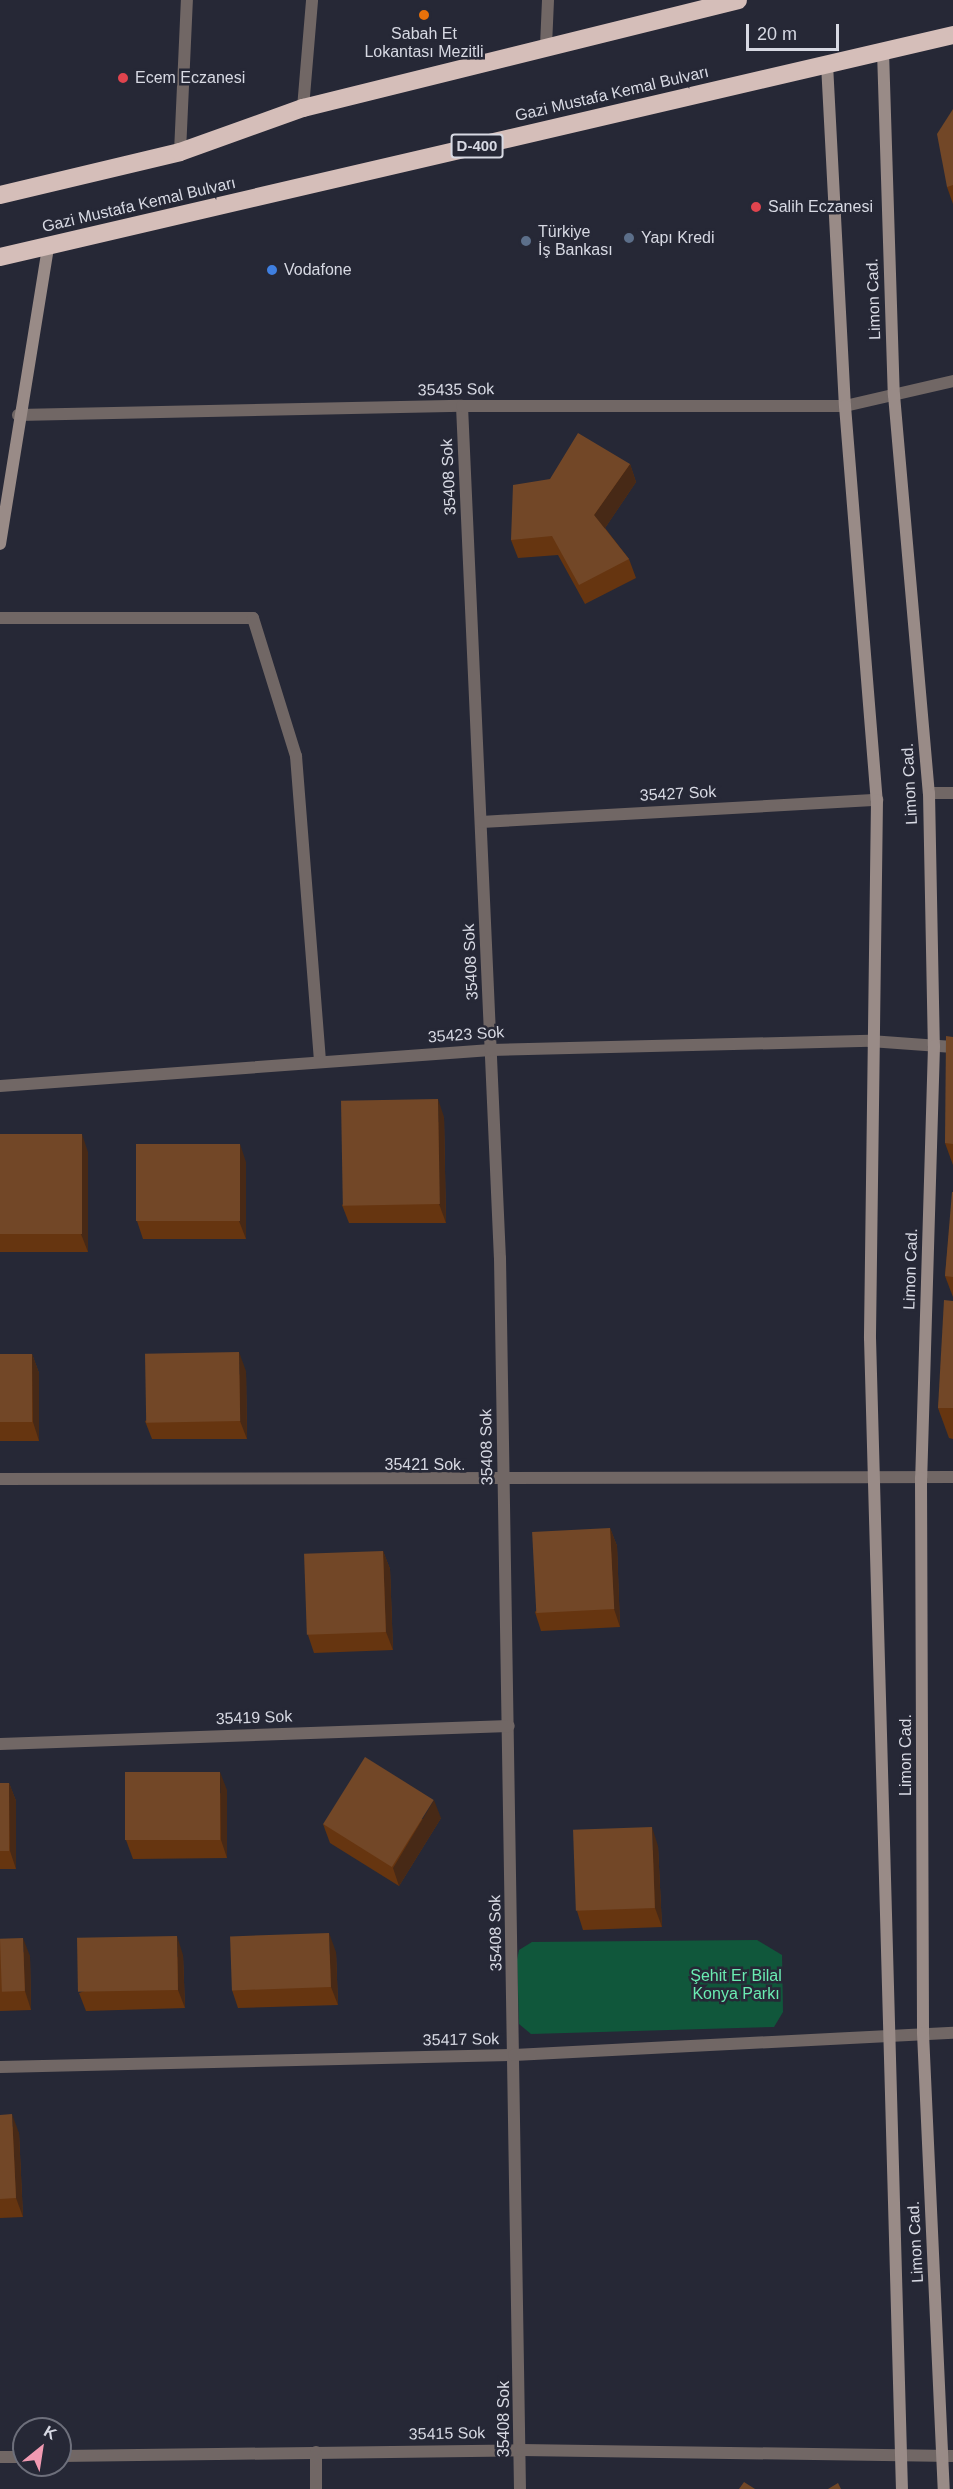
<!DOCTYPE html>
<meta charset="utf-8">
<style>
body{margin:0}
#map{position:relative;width:953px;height:2489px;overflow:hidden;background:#262836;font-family:Arial,sans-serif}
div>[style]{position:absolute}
.green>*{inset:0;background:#10573b}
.street>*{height:12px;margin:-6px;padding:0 6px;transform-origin:6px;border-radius:6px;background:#716765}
.secondary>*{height:12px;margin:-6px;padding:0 6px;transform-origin:6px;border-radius:6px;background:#998b87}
.highway>*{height:18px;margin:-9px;padding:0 9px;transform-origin:9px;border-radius:9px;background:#d5beb9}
.wall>*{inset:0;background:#663510}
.shaded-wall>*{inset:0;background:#472916}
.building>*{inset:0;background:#724727;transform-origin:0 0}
.dots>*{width:16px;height:16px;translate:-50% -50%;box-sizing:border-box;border:3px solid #262836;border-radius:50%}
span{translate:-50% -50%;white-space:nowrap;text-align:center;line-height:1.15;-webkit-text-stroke:5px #262836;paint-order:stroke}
.shield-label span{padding:2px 4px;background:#262836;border:2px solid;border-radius:4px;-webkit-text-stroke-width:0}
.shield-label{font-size:15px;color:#d7d9e3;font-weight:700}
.poi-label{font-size:16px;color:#d7d9e3}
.left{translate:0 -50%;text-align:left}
.street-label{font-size:16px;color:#d7d9e3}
.park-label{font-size:16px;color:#6aecb2}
.north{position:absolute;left:12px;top:2417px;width:60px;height:60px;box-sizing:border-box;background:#262836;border:2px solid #6d6f7b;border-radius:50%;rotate:30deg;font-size:16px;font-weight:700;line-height:24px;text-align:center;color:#d7d9e3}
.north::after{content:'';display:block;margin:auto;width:21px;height:27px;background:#f19ab2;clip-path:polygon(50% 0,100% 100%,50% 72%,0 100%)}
.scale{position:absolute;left:746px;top:24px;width:93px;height:27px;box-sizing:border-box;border:3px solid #d7d9e3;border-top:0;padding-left:8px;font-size:18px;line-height:21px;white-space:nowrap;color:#d7d9e3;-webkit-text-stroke:4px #262836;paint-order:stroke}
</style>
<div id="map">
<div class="green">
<div style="clip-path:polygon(757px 1940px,782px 1955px,783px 2012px,774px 2027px,531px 2034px,519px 2024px,517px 1960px,519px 1950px,532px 1942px)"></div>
</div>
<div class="street">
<div style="left:546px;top:46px;width:46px;rotate:-87.5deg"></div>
<div style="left:303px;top:108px;width:108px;rotate:-85.2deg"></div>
<div style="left:180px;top:152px;width:152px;rotate:-87.4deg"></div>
<div style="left:462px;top:406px;width:853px;rotate:87.45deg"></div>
<div style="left:500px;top:1258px;width:1231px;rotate:89.07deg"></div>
<div style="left:18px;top:415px;width:444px;rotate:-1.2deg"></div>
<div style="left:462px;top:406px;width:383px"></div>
<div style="left:845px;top:406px;width:111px;rotate:-13deg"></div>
<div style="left:0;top:618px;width:253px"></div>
<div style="left:253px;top:618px;width:145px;rotate:72.7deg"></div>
<div style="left:296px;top:756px;width:307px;rotate:85.5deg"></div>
<div style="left:929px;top:793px;width:24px"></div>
<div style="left:481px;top:822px;width:397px;rotate:-3.2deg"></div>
<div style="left:0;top:1086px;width:492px;rotate:-4.2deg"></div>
<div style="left:491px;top:1050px;width:379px;rotate:-1.4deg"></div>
<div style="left:870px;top:1041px;width:83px;rotate:4.1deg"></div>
<div style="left:0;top:1479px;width:953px;rotate:-0.12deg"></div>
<div style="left:0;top:1744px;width:509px;rotate:-2.03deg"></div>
<div style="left:0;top:2067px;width:514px;rotate:-1.34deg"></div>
<div style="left:514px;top:2055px;width:440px;rotate:-2.9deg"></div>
<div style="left:60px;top:2456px;width:461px;rotate:-0.7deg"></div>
<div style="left:521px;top:2450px;width:432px;rotate:0.8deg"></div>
<div style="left:0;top:2457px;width:24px"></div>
<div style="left:316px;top:2489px;width:37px;rotate:-90deg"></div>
</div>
<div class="secondary">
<div style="left:883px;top:51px;width:344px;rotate:88.2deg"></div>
<div style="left:894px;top:395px;width:400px;rotate:85deg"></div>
<div style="left:929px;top:793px;width:253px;rotate:88.9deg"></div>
<div style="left:934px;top:1046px;width:432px;rotate:91.7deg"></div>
<div style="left:921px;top:1478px;width:555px;rotate:89.79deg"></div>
<div style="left:923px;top:2033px;width:456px;rotate:87.4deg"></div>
<div style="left:827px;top:64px;width:342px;rotate:87deg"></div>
<div style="left:845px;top:406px;width:395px;rotate:85.4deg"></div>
<div style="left:877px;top:800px;width:538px;rotate:90.75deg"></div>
<div style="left:870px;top:1338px;width:1151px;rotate:88.41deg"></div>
<div style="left:0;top:544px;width:302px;rotate:-80.8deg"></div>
</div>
<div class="highway">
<div style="left:0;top:195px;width:185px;rotate:-13.4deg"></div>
<div style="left:180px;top:152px;width:131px;rotate:-19.7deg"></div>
<div style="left:303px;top:108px;width:448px;rotate:-13.9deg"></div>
<div style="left:0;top:257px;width:979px;rotate:-13.11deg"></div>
</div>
<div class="wall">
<div style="clip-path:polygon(953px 109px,953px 204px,947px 187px)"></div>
<div style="clip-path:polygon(630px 464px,636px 482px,605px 528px,629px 559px,636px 578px,585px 604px,558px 555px,518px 558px,511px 540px,550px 479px)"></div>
<div style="clip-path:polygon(953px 1037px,953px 1165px,945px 1143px)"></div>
<div style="clip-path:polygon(444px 1117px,446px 1223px,349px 1223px,342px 1205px)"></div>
<div style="clip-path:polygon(0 1134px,88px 1152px,88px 1252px,0 1252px)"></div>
<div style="clip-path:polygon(246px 1162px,246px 1239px,143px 1239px,137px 1221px)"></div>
<div style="clip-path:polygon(953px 1192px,953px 1297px,945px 1276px)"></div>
<div style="clip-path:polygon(953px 1301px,953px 1439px,949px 1438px,938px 1408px)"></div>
<div style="clip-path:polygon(0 1354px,32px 1354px,39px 1373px,39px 1441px,0 1441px)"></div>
<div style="clip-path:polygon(246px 1371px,247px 1439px,152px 1439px,145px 1421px)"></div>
<div style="clip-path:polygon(610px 1528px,617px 1546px,620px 1627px,541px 1631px,535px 1612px)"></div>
<div style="clip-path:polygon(383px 1551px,390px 1569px,393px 1650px,314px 1653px,308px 1635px)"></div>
<div style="clip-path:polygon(0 1783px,9px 1783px,16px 1801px,16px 1869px,0 1869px)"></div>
<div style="clip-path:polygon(227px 1790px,227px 1858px,133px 1859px,126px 1840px)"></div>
<div style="clip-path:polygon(441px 1818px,399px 1886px,330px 1843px,323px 1824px)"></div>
<div style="clip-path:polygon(658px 1846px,662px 1927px,583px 1930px,577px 1911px)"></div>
<div style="clip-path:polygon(0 1939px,30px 1956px,31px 2010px,0 2011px)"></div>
<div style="clip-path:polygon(336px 1952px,338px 2005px,238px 2008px,232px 1990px)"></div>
<div style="clip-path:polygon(183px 1955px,185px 2008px,86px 2011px,79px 1993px)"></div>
<div style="clip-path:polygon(0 2115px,19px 2133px,23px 2217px,0 2218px)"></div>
</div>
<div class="shaded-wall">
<div style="clip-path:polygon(630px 464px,636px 482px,601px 534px,594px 515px)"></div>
<div style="clip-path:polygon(438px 1099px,444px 1117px,446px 1223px,439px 1204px)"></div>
<div style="clip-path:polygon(82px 1134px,88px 1152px,88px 1252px,81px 1234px)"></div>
<div style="clip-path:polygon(240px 1144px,246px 1162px,246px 1239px,239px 1221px)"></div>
<div style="clip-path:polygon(239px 1352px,246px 1371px,247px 1439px,240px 1421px)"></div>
<div style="clip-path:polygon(32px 1354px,39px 1373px,39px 1441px,33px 1422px)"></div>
<div style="clip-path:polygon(610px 1528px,617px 1546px,620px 1627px,614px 1609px)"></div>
<div style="clip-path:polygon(383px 1551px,390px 1569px,393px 1650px,386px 1632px)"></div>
<div style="clip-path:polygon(220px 1772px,227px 1790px,227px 1858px,221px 1840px)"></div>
<div style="clip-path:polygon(9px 1783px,16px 1801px,16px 1869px,10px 1851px)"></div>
<div style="clip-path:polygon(434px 1800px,441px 1818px,399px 1886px,393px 1868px)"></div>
<div style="clip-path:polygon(652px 1827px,658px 1846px,662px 1927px,655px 1908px)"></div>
<div style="clip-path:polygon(329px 1933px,336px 1952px,338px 2005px,331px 1987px)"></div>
<div style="clip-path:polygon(177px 1936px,183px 1955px,185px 2008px,178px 1990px)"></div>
<div style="clip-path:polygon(23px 1938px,30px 1956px,31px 2010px,25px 1991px)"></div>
<div style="clip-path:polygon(12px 2114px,19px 2133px,23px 2217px,16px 2198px)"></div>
</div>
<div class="building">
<div style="clip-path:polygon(953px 109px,953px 185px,947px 187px,937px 134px)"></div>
<div style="clip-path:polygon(578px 433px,630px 464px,594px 515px,629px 559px,579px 585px,552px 536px,511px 540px,513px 485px,550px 479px)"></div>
<div style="clip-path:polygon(946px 1036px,953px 1037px,953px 1144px,945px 1143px)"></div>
<div style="left:438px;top:1099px;width:105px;height:97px;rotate:89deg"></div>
<div style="left:0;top:1134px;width:82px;height:100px"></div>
<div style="left:136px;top:1144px;width:104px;height:77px"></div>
<div style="clip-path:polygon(952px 1192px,953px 1192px,953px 1277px,945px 1276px)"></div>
<div style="clip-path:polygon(944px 1300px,953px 1301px,953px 1408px,938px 1408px)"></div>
<div style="left:239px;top:1352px;width:69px;height:94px;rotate:89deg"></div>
<div style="left:0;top:1354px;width:32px;height:68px"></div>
<div style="left:610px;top:1528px;width:81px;height:78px;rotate:87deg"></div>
<div style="left:383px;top:1551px;width:81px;height:79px;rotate:88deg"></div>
<div style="left:365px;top:1757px;width:81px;height:79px;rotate:32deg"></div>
<div style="left:125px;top:1772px;width:95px;height:68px"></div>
<div style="left:0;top:1783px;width:9px;height:68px"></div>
<div style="left:652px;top:1827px;width:81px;height:79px;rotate:88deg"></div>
<div style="left:329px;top:1933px;width:54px;height:99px;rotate:88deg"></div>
<div style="left:177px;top:1936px;width:54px;height:100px;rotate:89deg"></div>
<div style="left:23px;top:1938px;width:53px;height:23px;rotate:88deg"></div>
<div style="clip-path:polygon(12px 2114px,16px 2198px,0 2199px,0 2115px)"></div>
<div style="clip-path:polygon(744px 2482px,755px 2489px,739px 2489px)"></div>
<div style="clip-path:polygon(838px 2483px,841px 2489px,828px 2489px)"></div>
</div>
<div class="dots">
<div style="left:424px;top:15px;background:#e8710a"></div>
<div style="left:123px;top:78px;background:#e0444e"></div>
<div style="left:756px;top:207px;background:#e0444e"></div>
<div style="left:629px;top:238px;background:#5c6f8a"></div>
<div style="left:526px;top:241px;background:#5c6f8a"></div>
<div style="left:272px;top:270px;background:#3f7fe0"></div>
</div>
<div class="shield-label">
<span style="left:477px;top:146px">D-400</span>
</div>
<div class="poi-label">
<span style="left:424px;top:43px">Sabah Et<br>Lokantası Mezitli</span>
<span class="left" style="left:135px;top:78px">Ecem Eczanesi</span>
<span class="left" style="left:768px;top:207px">Salih Eczanesi</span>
<span class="left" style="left:538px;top:241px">Türkiye<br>İş Bankası</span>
<span class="left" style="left:641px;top:238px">Yapı Kredi</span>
<span class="left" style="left:284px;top:270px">Vodafone</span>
</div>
<div class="street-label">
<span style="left:612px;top:94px;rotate:-13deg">Gazi Mustafa Kemal Bulvarı</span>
<span style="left:139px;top:205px;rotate:-13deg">Gazi Mustafa Kemal Bulvarı</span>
<span style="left:874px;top:299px;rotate:-92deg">Limon Cad.</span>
<span style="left:456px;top:390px;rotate:-1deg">35435 Sok</span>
<span style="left:449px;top:477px;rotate:-93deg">35408 Sok</span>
<span style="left:910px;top:784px;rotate:-93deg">Limon Cad.</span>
<span style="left:678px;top:794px;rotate:-3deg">35427 Sok</span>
<span style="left:471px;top:962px;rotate:-93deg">35408 Sok</span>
<span style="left:466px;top:1035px;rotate:-4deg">35423 Sok</span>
<span style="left:911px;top:1269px;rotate:-88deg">Limon Cad.</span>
<span style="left:487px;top:1447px;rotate:-91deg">35408 Sok</span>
<span style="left:425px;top:1465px">35421 Sok.</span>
<span style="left:254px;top:1718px;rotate:-2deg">35419 Sok</span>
<span style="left:906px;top:1755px;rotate:-90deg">Limon Cad.</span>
<span style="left:496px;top:1933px;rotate:-91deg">35408 Sok</span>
<span style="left:461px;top:2040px;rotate:-1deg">35417 Sok</span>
<span style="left:916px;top:2242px;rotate:-93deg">Limon Cad.</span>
<span style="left:504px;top:2419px;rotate:-90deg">35408 Sok</span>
<span style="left:447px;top:2434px;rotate:-1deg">35415 Sok</span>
</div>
<div class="park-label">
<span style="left:736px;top:1985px">Şehit Er Bilal<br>Konya Parkı</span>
</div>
<div class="north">K</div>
<div class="scale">20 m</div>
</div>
